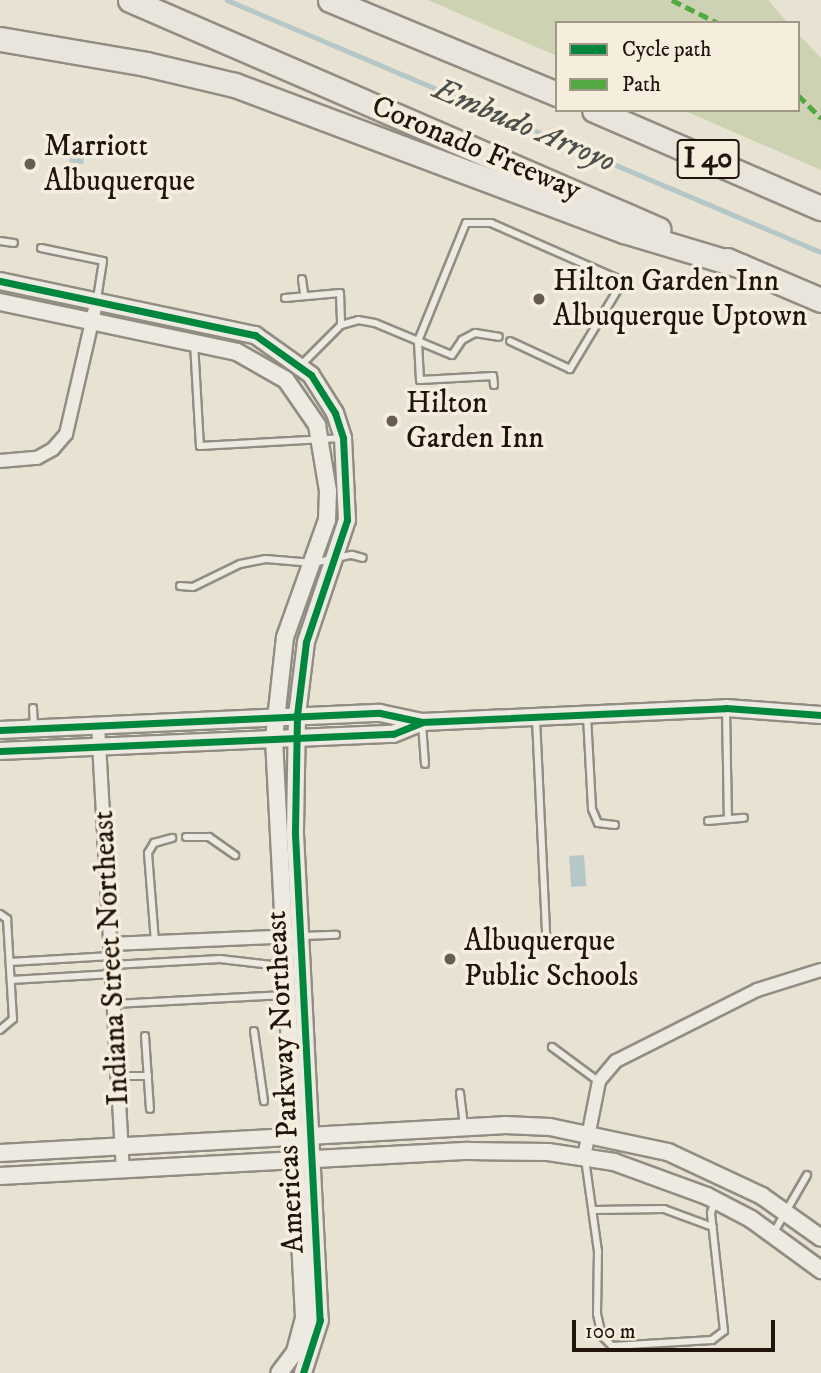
<!DOCTYPE html>
<style>
body{margin:0}
#map{position:relative;width:821px;height:1373px;overflow:hidden;background:#e8e2d2;font-family:"IM FELL DW Pica",serif}
div>[style]{position:absolute}
.green>*{inset:0;background:#cdd2b3}
.water>*{inset:0;background:#b6c7c7;transform-origin:0 0}
.stream>*{height:4.5px;margin:-2.25px;padding:0 2.25px;transform-origin:2.25px;border-radius:2.25px;background:#b6c7c7}
.roads{filter:drop-shadow(2px 0 #928d83) drop-shadow(-2px 0 #928d83) drop-shadow(0 2px #928d83) drop-shadow(0 -2px #928d83)}
.service>*{height:6px;margin:-3px;padding:0 3px;transform-origin:3px;border-radius:3px;background:#edeae1}
.minor>*{height:12px;margin:-6px;padding:0 6px;transform-origin:6px;border-radius:6px;background:#edeae1}
.tertiary>*{height:16px;margin:-8px;padding:0 8px;transform-origin:8px;border-radius:8px;background:#edeae1}
.motorway>*{height:23px;margin:-11.5px;padding:0 11.5px;transform-origin:11.5px;border-radius:11.5px;background:#eae5dc}
.quiet>*{height:5px;margin-top:-2.5px;transform-origin:0;background:repeating-linear-gradient(90deg,#52a841 0 10px,transparent 0 15px)}
.cycleway>*{height:7px;margin:-3.5px;padding:0 3.5px;transform-origin:3.5px;border-radius:3.5px;background:#00873e}
.dots>*{width:19px;height:19px;translate:-50% -50%;box-sizing:border-box;border:4px solid #f6eedc;border-radius:50%}
span{translate:-50% -50%;white-space:nowrap;text-align:center;line-height:1.15;-webkit-text-stroke:7px #f6eedc;paint-order:stroke}
.shield-label span{padding:2px 5px;background:#f6eedc;border:2px solid;border-radius:5px;-webkit-text-stroke-width:0}
.shield-label{font-size:28px;color:#20140c;font-weight:700}
.poi-label{font-size:30px;color:#20140c}
.left{translate:0 -50%;text-align:left}
.street-label{font-size:30px;color:#20140c}
.water-label{font-size:32px;color:#4d4f4c;font-style:italic}
.legend{position:absolute;left:555px;top:21px;width:245px;height:91px;box-sizing:border-box;background:#f6eedc;border:2px solid #a09789;margin:0;padding:9px 12px;list-style:none;font-size:21px;color:#20140c}
.legend li{display:flex;align-items:center;gap:14px;height:35px}
.legend b{width:35px;border:2px solid #a09789}
.scale{position:absolute;left:572px;top:1320px;width:203px;height:32px;box-sizing:border-box;border:4px solid #20140c;border-top:0;padding-left:9px;font-size:21px;line-height:24px;white-space:nowrap;color:#20140c;-webkit-text-stroke:5px #f6eedc;paint-order:stroke}
</style>
<div id="map">
<div class="green">
<div style="clip-path:polygon(428px 0,768px 0,788px 23px,557px 23px,557px 56px)"></div>
<div style="clip-path:polygon(798px 34px,821px 58px,821px 170px,683px 110px,798px 110px)"></div>
</div>
<div class="water">
<div style="clip-path:polygon(74px 138px,87px 140px,83px 164px,69px 162px,71px 153px,67px 152px)"></div>
<div style="left:584px;top:855px;width:31px;height:15px;rotate:86deg"></div>
</div>
<div class="stream">
<div style="left:227px;top:0;width:645px;rotate:22.99deg"></div>
</div>
<div class="roads">
<div class="service">
<div style="left:0;top:241px;width:14px;rotate:8deg"></div>
<div style="left:41px;top:248px;width:63px;rotate:11.8deg"></div>
<div style="left:103px;top:261px;width:39px;rotate:99deg"></div>
<div style="left:302px;top:279px;width:15px;rotate:82deg"></div>
<div style="left:285px;top:298px;width:55px;rotate:-5.2deg"></div>
<div style="left:340px;top:293px;width:32px;rotate:88deg"></div>
<div style="left:341px;top:325px;width:58px;rotate:135deg"></div>
<div style="left:341px;top:325px;width:18px;rotate:-16deg"></div>
<div style="left:358px;top:320px;width:17px;rotate:10deg"></div>
<div style="left:375px;top:323px;width:83px;rotate:22.6deg"></div>
<div style="left:452px;top:355px;width:18px;rotate:-56deg"></div>
<div style="left:462px;top:340px;width:15px;rotate:-28deg"></div>
<div style="left:475px;top:333px;width:24px;rotate:9deg"></div>
<div style="left:194px;top:343px;width:103px;rotate:86.7deg"></div>
<div style="left:200px;top:446px;width:141px;rotate:-3.2deg"></div>
<div style="left:494px;top:385px;width:9px;rotate:-96deg"></div>
<div style="left:493px;top:376px;width:73px;rotate:176.9deg"></div>
<div style="left:420px;top:380px;width:39px;rotate:-93deg"></div>
<div style="left:418px;top:341px;width:127px;rotate:-67.9deg"></div>
<div style="left:466px;top:223px;width:25px"></div>
<div style="left:491px;top:223px;width:144px;rotate:23.7deg"></div>
<div style="left:623px;top:281px;width:103px;rotate:121.1deg"></div>
<div style="left:570px;top:369px;width:66px;rotate:-155deg"></div>
<div style="left:180px;top:586px;width:13px;rotate:4deg"></div>
<div style="left:193px;top:587px;width:52px;rotate:-26.1deg"></div>
<div style="left:240px;top:564px;width:26px;rotate:-11deg"></div>
<div style="left:266px;top:559px;width:47px;rotate:4.9deg"></div>
<div style="left:313px;top:563px;width:40px;rotate:-12deg"></div>
<div style="left:352px;top:555px;width:11px;rotate:15deg"></div>
<div style="left:33px;top:708px;width:19px;rotate:87deg"></div>
<div style="left:726px;top:708px;width:110px;rotate:89deg"></div>
<div style="left:587px;top:716px;width:93px;rotate:86.9deg"></div>
<div style="left:592px;top:809px;width:15px;rotate:67deg"></div>
<div style="left:598px;top:823px;width:17px;rotate:7deg"></div>
<div style="left:536px;top:719px;width:215px;rotate:87.3deg"></div>
<div style="left:422px;top:724px;width:40px;rotate:85.7deg"></div>
<div style="left:708px;top:821px;width:36px;rotate:-5deg"></div>
<div style="left:186px;top:837px;width:23px"></div>
<div style="left:209px;top:837px;width:32px;rotate:35deg"></div>
<div style="left:0;top:914px;width:9px;rotate:36deg"></div>
<div style="left:7px;top:919px;width:100px;rotate:86.6deg"></div>
<div style="left:13px;top:1019px;width:17px;rotate:140deg"></div>
<div style="left:302px;top:936px;width:34px;rotate:-2deg"></div>
<div style="left:155px;top:942px;width:89px;rotate:-94.5deg"></div>
<div style="left:148px;top:853px;width:12px;rotate:-59deg"></div>
<div style="left:154px;top:843px;width:19px;rotate:-16deg"></div>
<div style="left:10px;top:962px;width:101px;rotate:-3.4deg"></div>
<div style="left:112px;top:965px;width:108px;rotate:-3.2deg"></div>
<div style="left:220px;top:959px;width:52px;rotate:6.6deg"></div>
<div style="left:272px;top:965px;width:33px;rotate:-35deg"></div>
<div style="left:11px;top:980px;width:102px;rotate:-3.4deg"></div>
<div style="left:114px;top:1004px;width:171px;rotate:-3deg"></div>
<div style="left:254px;top:1031px;width:71px;rotate:81.9deg"></div>
<div style="left:145px;top:1036px;width:73px;rotate:86.1deg"></div>
<div style="left:552px;top:1047px;width:57px;rotate:36.5deg"></div>
<div style="left:118px;top:1076px;width:30px"></div>
<div style="left:460px;top:1093px;width:32px;rotate:83deg"></div>
<div style="left:585px;top:1159px;width:93px;rotate:82deg"></div>
<div style="left:598px;top:1251px;width:63px;rotate:90.9deg"></div>
<div style="left:597px;top:1314px;width:23px;rotate:77deg"></div>
<div style="left:602px;top:1336px;width:14px;rotate:45deg"></div>
<div style="left:612px;top:1346px;width:100px;rotate:-3.4deg"></div>
<div style="left:712px;top:1340px;width:15px;rotate:-37deg"></div>
<div style="left:724px;top:1331px;width:119px;rotate:-96.3deg"></div>
<div style="left:711px;top:1213px;width:14px;rotate:-73deg"></div>
<div style="left:594px;top:1210px;width:70px;rotate:-0.8deg"></div>
<div style="left:664px;top:1209px;width:52px;rotate:20.2deg"></div>
<div style="left:773px;top:1234px;width:68px;rotate:-60deg"></div>
</div>
<div class="minor">
<div style="left:0;top:461px;width:37px;rotate:-5deg"></div>
<div style="left:37px;top:458px;width:18px;rotate:-29deg"></div>
<div style="left:53px;top:449px;width:20px;rotate:-49deg"></div>
<div style="left:66px;top:434px;width:138px;rotate:-77deg"></div>
<div style="left:98px;top:725px;width:445px;rotate:86.8deg"></div>
<div style="left:111px;top:944px;width:180px;rotate:-2.5deg"></div>
<div style="left:584px;top:1157px;width:77px;rotate:-78.8deg"></div>
<div style="left:599px;top:1081px;width:26px;rotate:-50deg"></div>
<div style="left:616px;top:1061px;width:158px;rotate:-26.7deg"></div>
<div style="left:757px;top:990px;width:67px;rotate:-17.4deg"></div>
</div>
<div class="tertiary">
<div style="left:0;top:281px;width:261px;rotate:12deg"></div>
<div style="left:255px;top:335px;width:69px;rotate:35.5deg"></div>
<div style="left:311px;top:375px;width:45px;rotate:57.7deg"></div>
<div style="left:335px;top:413px;width:26px;rotate:72deg"></div>
<div style="left:343px;top:438px;width:82px;rotate:87.2deg"></div>
<div style="left:347px;top:520px;width:129px;rotate:108.6deg"></div>
<div style="left:306px;top:642px;width:74px;rotate:97deg"></div>
<div style="left:297px;top:715px;width:119px;rotate:91deg"></div>
<div style="left:295px;top:834px;width:487px;rotate:87.1deg"></div>
<div style="left:320px;top:1320px;width:56px;rotate:107.8deg"></div>
<div style="left:0;top:302px;width:242px;rotate:11.9deg"></div>
<div style="left:237px;top:352px;width:56px;rotate:29.7deg"></div>
<div style="left:286px;top:380px;width:55px;rotate:55.4deg"></div>
<div style="left:317px;top:425px;width:67px;rotate:80.5deg"></div>
<div style="left:328px;top:491px;width:29px;rotate:92deg"></div>
<div style="left:327px;top:520px;width:124px;rotate:109.7deg"></div>
<div style="left:285px;top:637px;width:103px;rotate:96.2deg"></div>
<div style="left:274px;top:739px;width:580px;rotate:87.03deg"></div>
<div style="left:304px;top:1318px;width:35px;rotate:105deg"></div>
<div style="left:295px;top:1352px;width:26px;rotate:127deg"></div>
<div style="left:0;top:730px;width:380px;rotate:-2.6deg"></div>
<div style="left:380px;top:713px;width:43px;rotate:12.1deg"></div>
<div style="left:422px;top:722px;width:304px;rotate:-2.6deg"></div>
<div style="left:726px;top:708px;width:95px;rotate:4.2deg"></div>
<div style="left:0;top:751px;width:393px;rotate:-2.5deg"></div>
<div style="left:393px;top:734px;width:31px;rotate:-22deg"></div>
<div style="left:0;top:1153px;width:506px;rotate:-3.17deg"></div>
<div style="left:505px;top:1125px;width:45px;rotate:2.5deg"></div>
<div style="left:550px;top:1127px;width:121px;rotate:12deg"></div>
<div style="left:668px;top:1152px;width:104px;rotate:25.1deg"></div>
<div style="left:762px;top:1196px;width:72px;rotate:35.4deg"></div>
<div style="left:0;top:1176px;width:469px;rotate:-3.1deg"></div>
<div style="left:468px;top:1151px;width:80px;rotate:0.7deg"></div>
<div style="left:548px;top:1152px;width:67px;rotate:8.6deg"></div>
<div style="left:614px;top:1162px;width:99px;rotate:20.1deg"></div>
<div style="left:707px;top:1196px;width:50px;rotate:27.6deg"></div>
<div style="left:751px;top:1219px;width:87px;rotate:36.1deg"></div>
</div>
<div class="motorway">
<div style="left:130px;top:0;width:576px;rotate:23.45deg"></div>
<div style="left:330px;top:0;width:246px;rotate:22.5deg"></div>
<div style="left:0;top:39px;width:148px;rotate:9.7deg"></div>
<div style="left:146px;top:64px;width:91px;rotate:13.3deg"></div>
<div style="left:235px;top:85px;width:415px;rotate:20.6deg"></div>
<div style="left:624px;top:231px;width:122px;rotate:16.7deg"></div>
<div style="left:594px;top:110px;width:247px;rotate:23.4deg"></div>
<div style="left:727px;top:260px;width:102px;rotate:23.1deg"></div>
</div>
</div>
<div class="quiet">
<div style="left:672px;top:0;width:51px;rotate:26.6deg"></div>
<div style="left:798px;top:95px;width:33px;rotate:45deg"></div>
</div>
<div class="cycleway">
<div style="left:0;top:281px;width:261px;rotate:12deg"></div>
<div style="left:255px;top:335px;width:69px;rotate:35.5deg"></div>
<div style="left:311px;top:375px;width:45px;rotate:57.7deg"></div>
<div style="left:335px;top:413px;width:26px;rotate:72deg"></div>
<div style="left:343px;top:438px;width:82px;rotate:87.2deg"></div>
<div style="left:347px;top:520px;width:129px;rotate:108.6deg"></div>
<div style="left:306px;top:642px;width:74px;rotate:97deg"></div>
<div style="left:297px;top:715px;width:119px;rotate:91deg"></div>
<div style="left:295px;top:834px;width:487px;rotate:87.1deg"></div>
<div style="left:320px;top:1320px;width:56px;rotate:107.8deg"></div>
<div style="left:0;top:730px;width:380px;rotate:-2.6deg"></div>
<div style="left:380px;top:713px;width:43px;rotate:12.1deg"></div>
<div style="left:422px;top:722px;width:304px;rotate:-2.6deg"></div>
<div style="left:726px;top:708px;width:95px;rotate:4.2deg"></div>
<div style="left:0;top:751px;width:393px;rotate:-2.5deg"></div>
<div style="left:393px;top:734px;width:31px;rotate:-22deg"></div>
</div>
<div class="dots">
<div style="left:30px;top:164px;background:#665c51"></div>
<div style="left:539px;top:299px;background:#665c51"></div>
<div style="left:392px;top:421px;background:#665c51"></div>
<div style="left:450px;top:959px;background:#665c51"></div>
</div>
<div class="shield-label">
<span style="left:708px;top:159px">I 40</span>
</div>
<div class="poi-label">
<span class="left" style="left:44px;top:164px">Marriott<br>Albuquerque</span>
<span class="left" style="left:553px;top:299px">Hilton Garden Inn<br>Albuquerque Uptown</span>
<span class="left" style="left:406px;top:421px">Hilton<br>Garden Inn</span>
<span class="left" style="left:464px;top:959px">Albuquerque<br>Public Schools</span>
</div>
<div class="street-label">
<span style="left:476px;top:149px;rotate:23deg">Coronado Freeway</span>
<span style="left:112px;top:958px;rotate:-93deg">Indiana Street Northeast</span>
<span style="left:286px;top:1082px;rotate:-93deg">Americas Parkway Northeast</span>
</div>
<div class="water-label">
<span style="left:524px;top:126px;rotate:23deg">Embudo Arroyo</span>
</div>
<ul class="legend">
<li><b style="height:9px;background:#00873e"></b>Cycle path</li>
<li><b style="height:9px;background:#52a841"></b>Path</li>
</ul>
<div class="scale">100 m</div>
</div>
